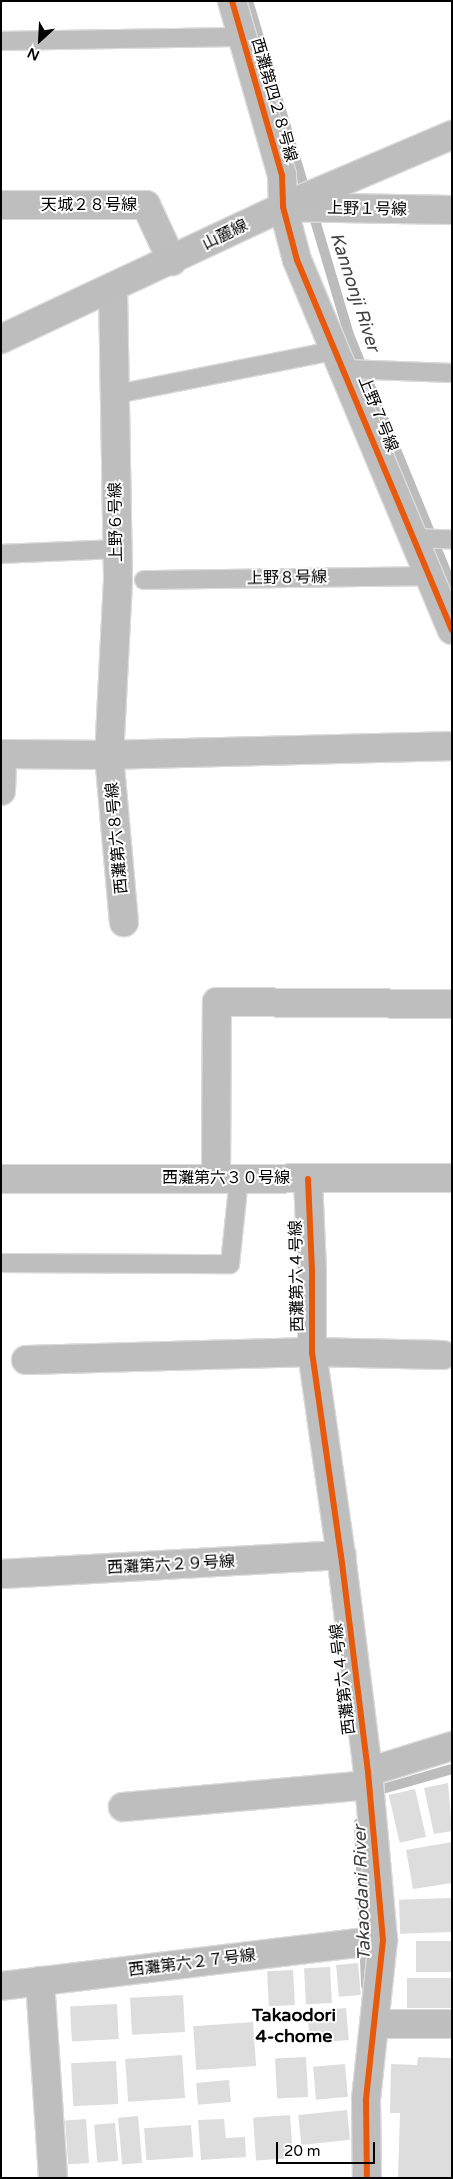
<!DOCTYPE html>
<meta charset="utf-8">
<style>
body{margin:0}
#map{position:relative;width:453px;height:2179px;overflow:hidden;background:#fff;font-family:"Varela Round","Noto Sans JP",sans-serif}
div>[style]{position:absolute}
.stream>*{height:10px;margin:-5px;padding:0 5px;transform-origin:5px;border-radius:5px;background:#bcbcbc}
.building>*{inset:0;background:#ddd;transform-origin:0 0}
.roads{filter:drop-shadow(1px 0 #dbdbdb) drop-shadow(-1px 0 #dbdbdb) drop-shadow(0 1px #dbdbdb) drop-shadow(0 -1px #dbdbdb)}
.service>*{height:18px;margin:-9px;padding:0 9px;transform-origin:9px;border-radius:9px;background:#bebebe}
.minor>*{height:28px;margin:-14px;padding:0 14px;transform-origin:14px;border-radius:14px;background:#bebebe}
.tertiary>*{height:28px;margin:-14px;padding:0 14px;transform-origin:14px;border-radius:14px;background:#bebebe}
.primary>*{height:28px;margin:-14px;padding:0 14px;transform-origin:14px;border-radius:14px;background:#bdbdbd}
.cycleway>*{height:6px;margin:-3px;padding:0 3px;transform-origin:3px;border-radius:3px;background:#e8590c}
span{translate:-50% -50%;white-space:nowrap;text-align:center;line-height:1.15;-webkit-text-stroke:4px #fff;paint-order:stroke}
.street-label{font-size:16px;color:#000}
.water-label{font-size:18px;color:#414141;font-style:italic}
.neighbourhood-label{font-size:18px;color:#000;font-weight:700}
.frame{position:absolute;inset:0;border:2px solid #000;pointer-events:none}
.north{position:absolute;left:15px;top:15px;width:50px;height:50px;-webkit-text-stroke:4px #fff;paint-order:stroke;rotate:205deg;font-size:14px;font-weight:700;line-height:20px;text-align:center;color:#000}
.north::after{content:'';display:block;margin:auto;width:18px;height:22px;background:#000;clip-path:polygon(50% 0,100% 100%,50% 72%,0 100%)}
.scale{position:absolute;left:276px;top:2142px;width:99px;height:22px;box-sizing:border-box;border:2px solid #000;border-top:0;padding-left:6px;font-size:15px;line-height:18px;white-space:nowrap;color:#000;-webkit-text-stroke:4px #fff;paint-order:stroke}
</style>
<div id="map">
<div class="stream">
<div style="left:248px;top:1px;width:204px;rotate:73.2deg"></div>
<div style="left:312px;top:210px;width:130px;rotate:73.5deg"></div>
<div style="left:349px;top:335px;width:271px;rotate:67.7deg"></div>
<div style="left:372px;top:1792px;width:83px;rotate:-16deg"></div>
<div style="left:359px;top:1823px;width:163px;rotate:87.5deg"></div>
</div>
<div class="building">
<div style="clip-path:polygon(448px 1783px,452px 1831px,434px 1834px,424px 1788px)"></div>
<div style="left:415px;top:1789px;width:49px;height:27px;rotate:77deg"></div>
<div style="clip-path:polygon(452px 1842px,452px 1883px,413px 1889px,406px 1850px)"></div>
<div style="left:451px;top:1898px;width:34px;height:52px;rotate:88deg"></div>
<div style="left:452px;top:1941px;width:31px;height:36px;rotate:90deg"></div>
<div style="left:358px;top:1963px;width:32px;height:22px;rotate:85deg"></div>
<div style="left:330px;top:1967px;width:36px;height:26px;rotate:87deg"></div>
<div style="left:293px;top:1970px;width:35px;height:26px;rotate:87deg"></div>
<div style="left:452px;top:1978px;width:30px;height:45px;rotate:90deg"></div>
<div style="left:183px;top:1995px;width:37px;height:53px;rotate:87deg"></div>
<div style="left:117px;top:2004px;width:35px;height:47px;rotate:87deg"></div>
<div style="left:346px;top:2008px;width:32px;height:39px;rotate:85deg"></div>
<div style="left:253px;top:2022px;width:44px;height:60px;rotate:86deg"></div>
<div style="left:182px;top:2055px;width:43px;height:57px;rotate:86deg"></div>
<div style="left:306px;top:2057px;width:40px;height:31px;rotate:87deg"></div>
<div style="clip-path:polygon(418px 2057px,452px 2058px,452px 2178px,398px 2178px,400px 2113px,390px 2113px,391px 2064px,417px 2065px)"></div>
<div style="left:116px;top:2061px;width:43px;height:45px;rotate:87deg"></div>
<div style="left:345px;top:2064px;width:33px;height:32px;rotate:85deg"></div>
<div style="left:229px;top:2080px;width:22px;height:33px;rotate:85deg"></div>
<div style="left:347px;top:2110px;width:30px;height:49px;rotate:84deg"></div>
<div style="left:290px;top:2115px;width:43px;height:37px;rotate:86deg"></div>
<div style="left:138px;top:2116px;width:47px;height:20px;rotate:85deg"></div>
<div style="left:86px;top:2119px;width:44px;height:21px;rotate:86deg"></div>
<div style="clip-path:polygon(224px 2119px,226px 2138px,245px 2137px,246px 2157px,201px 2160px,198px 2120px)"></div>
<div style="left:115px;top:2123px;width:38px;height:21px;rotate:85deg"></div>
<div style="left:191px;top:2125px;width:32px;height:47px;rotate:86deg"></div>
</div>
<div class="roads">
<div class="service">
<div style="left:1px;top:41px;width:240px;rotate:-1deg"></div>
<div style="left:345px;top:369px;width:107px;rotate:2.1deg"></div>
<div style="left:117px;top:394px;width:224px;rotate:-11.3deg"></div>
<div style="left:414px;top:538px;width:38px;rotate:2deg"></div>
<div style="left:1px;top:554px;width:114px;rotate:-2.5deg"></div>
<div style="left:144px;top:580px;width:286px;rotate:-0.8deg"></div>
<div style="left:1px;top:1263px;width:229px;rotate:0.3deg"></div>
<div style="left:230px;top:1264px;width:86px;rotate:-84deg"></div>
</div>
<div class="minor">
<div style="left:232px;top:1px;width:181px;rotate:74deg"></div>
<div style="left:282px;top:175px;width:32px;rotate:88deg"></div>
<div style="left:283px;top:207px;width:55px;rotate:75.2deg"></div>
<div style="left:297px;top:260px;width:401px;rotate:67.3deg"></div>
<div style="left:1px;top:205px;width:145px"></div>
<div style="left:146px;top:205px;width:62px;rotate:65.1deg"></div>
<div style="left:283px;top:207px;width:169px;rotate:1deg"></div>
<div style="left:113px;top:289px;width:291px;rotate:89deg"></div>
<div style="left:118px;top:580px;width:175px;rotate:92.9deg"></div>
<div style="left:109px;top:755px;width:168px;rotate:84.9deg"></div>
<div style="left:1px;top:791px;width:37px;rotate:-88deg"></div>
<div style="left:216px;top:1178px;width:176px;rotate:-89.7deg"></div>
<div style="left:217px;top:1002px;width:235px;rotate:0.5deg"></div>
<div style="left:1px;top:1179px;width:451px;rotate:-0.1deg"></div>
<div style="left:308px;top:1179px;width:93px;rotate:87.5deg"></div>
<div style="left:312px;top:1272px;width:80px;rotate:90deg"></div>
<div style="left:312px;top:1352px;width:205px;rotate:81.9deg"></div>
<div style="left:341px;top:1555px;width:219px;rotate:82.9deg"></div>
<div style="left:368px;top:1772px;width:169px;rotate:84.9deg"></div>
<div style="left:383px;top:1940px;width:161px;rotate:96.1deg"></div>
<div style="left:366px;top:2100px;width:78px;rotate:89.3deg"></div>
<div style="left:26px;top:1360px;width:286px;rotate:-1.6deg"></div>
<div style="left:312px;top:1352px;width:131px;rotate:1.3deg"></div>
<div style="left:1px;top:1574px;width:341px;rotate:-3.2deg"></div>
<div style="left:368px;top:1772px;width:88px;rotate:-17.2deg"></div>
<div style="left:123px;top:1807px;width:247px;rotate:-5.1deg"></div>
<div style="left:40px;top:1981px;width:197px;rotate:86.2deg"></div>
<div style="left:1px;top:1986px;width:385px;rotate:-6.9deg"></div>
<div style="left:374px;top:2024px;width:78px"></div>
</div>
<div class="tertiary">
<div style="left:1px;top:754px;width:108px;rotate:0.5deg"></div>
<div style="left:109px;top:755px;width:343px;rotate:-1.5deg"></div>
</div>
<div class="primary">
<div style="left:1px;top:339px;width:311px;rotate:-25.1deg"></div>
<div style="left:283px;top:207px;width:184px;rotate:-23.1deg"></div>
</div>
</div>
<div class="cycleway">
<div style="left:232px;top:1px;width:181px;rotate:74deg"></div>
<div style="left:282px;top:175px;width:32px;rotate:88deg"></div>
<div style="left:283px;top:207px;width:55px;rotate:75.2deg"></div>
<div style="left:297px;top:260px;width:401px;rotate:67.3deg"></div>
<div style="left:308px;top:1179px;width:93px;rotate:87.5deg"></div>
<div style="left:312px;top:1272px;width:80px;rotate:90deg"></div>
<div style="left:312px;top:1352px;width:205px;rotate:81.9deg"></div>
<div style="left:341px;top:1555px;width:219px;rotate:82.9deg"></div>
<div style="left:368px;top:1772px;width:169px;rotate:84.9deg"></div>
<div style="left:383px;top:1940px;width:161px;rotate:96.1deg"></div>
<div style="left:366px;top:2100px;width:78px;rotate:89.3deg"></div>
</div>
<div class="street-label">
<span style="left:274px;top:100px;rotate:74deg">西灘第四２８号線</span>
<span style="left:89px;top:205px">天城２８号線</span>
<span style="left:367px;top:209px;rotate:1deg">上野１号線</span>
<span style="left:225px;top:235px;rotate:-26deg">山麓線</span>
<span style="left:378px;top:414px;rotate:68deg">上野７号線</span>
<span style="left:116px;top:522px;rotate:-91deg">上野６号線</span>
<span style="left:287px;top:578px;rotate:-1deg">上野８号線</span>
<span style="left:117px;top:838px;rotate:-95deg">西灘第六８号線</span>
<span style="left:226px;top:1178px">西灘第六３０号線</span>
<span style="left:297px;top:1276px;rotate:-91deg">西灘第六４号線</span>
<span style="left:171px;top:1565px;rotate:-3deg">西灘第六２９号線</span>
<span style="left:343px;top:1679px;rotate:-97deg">西灘第六４号線</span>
<span style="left:192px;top:1963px;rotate:-7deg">西灘第六２７号線</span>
</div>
<div class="water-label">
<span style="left:355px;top:292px;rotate:72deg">Kannonji River</span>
<span style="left:362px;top:1893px;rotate:-92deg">Takaodani River</span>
</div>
<div class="neighbourhood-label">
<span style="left:294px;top:2026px">Takaodori<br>4-chome</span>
</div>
<div class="frame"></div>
<div class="north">N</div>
<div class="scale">20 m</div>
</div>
